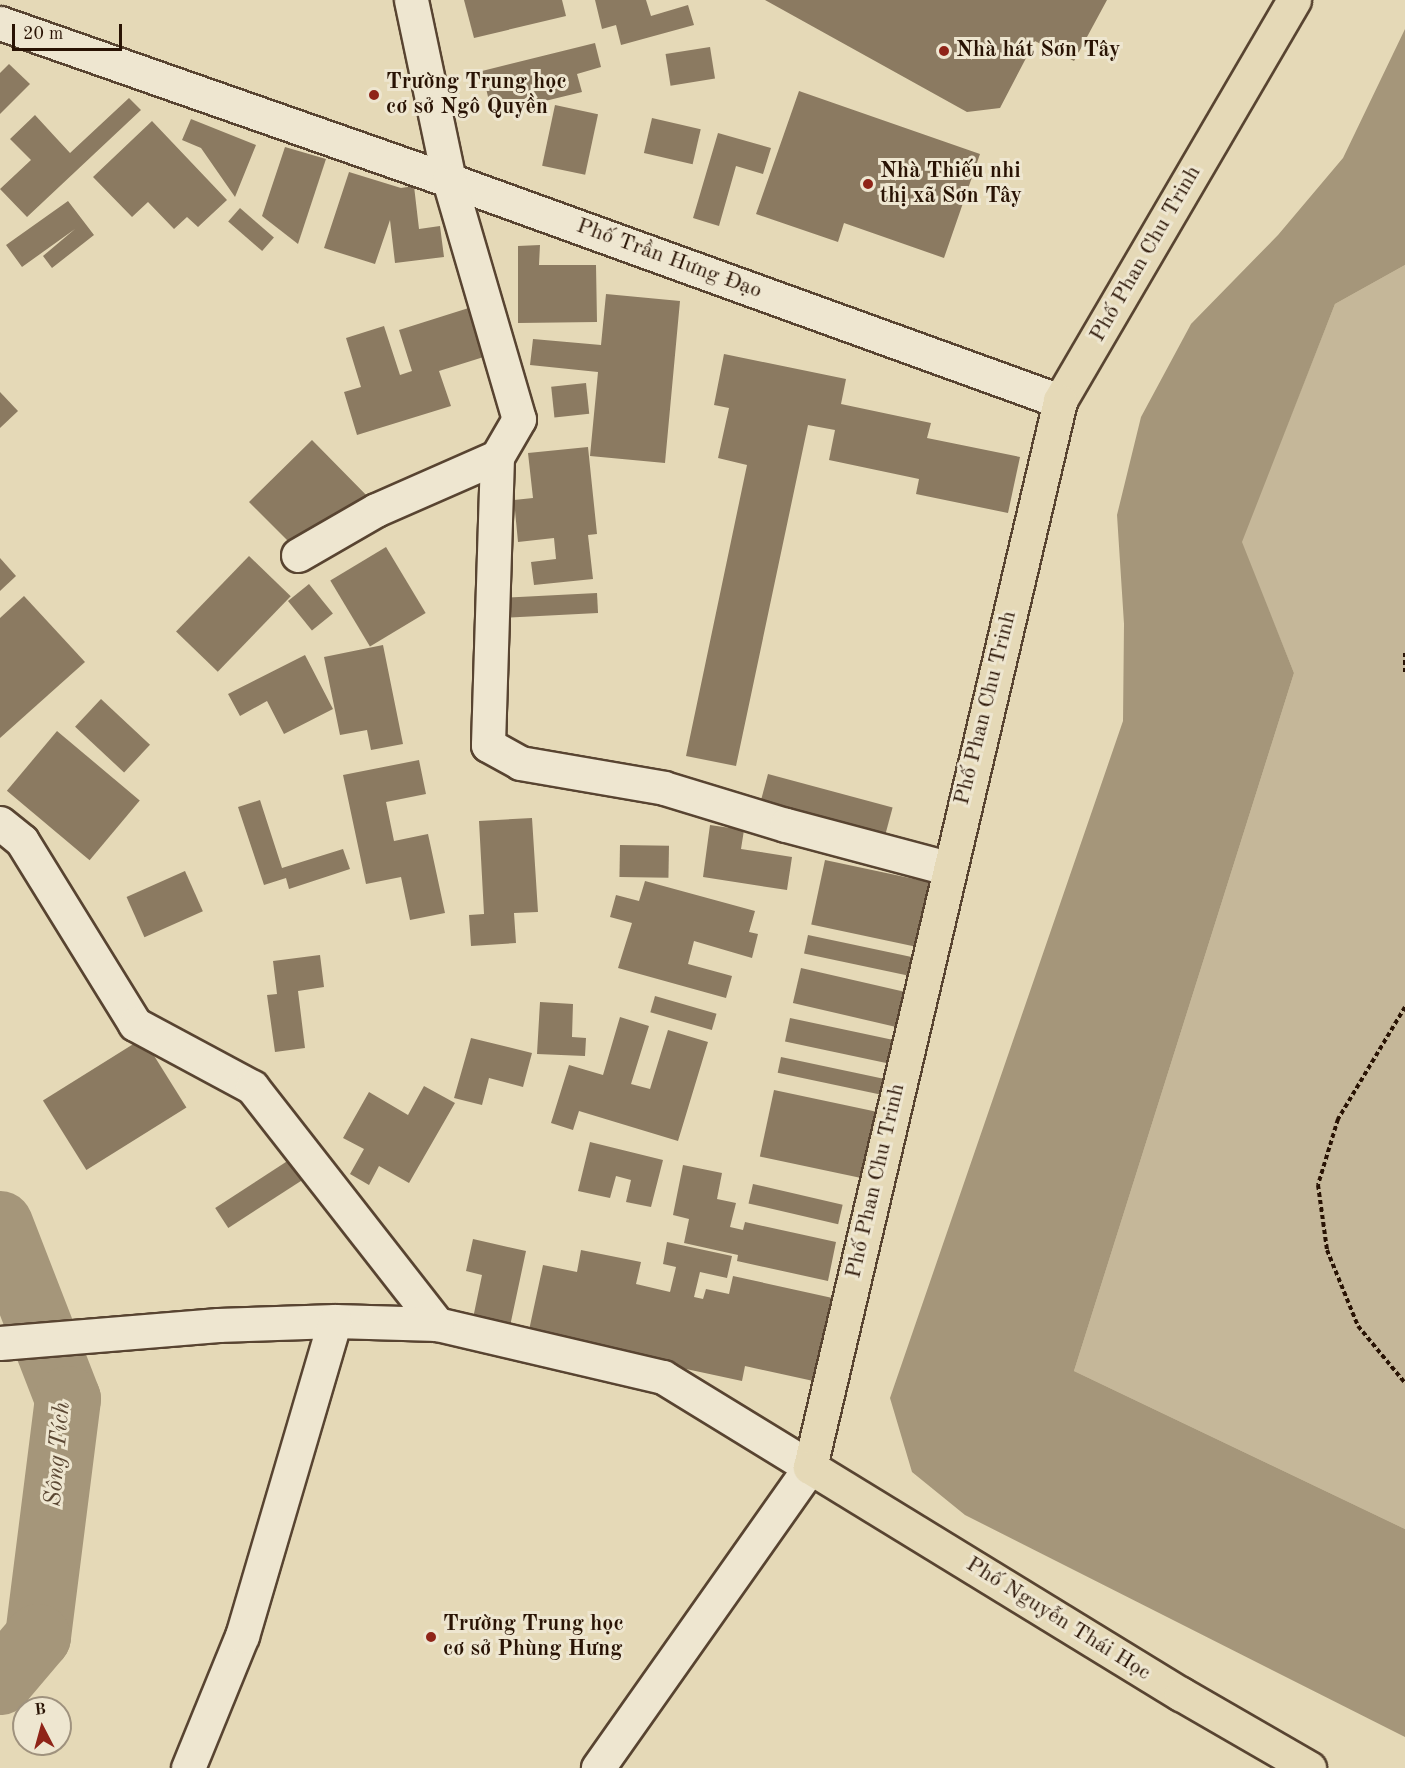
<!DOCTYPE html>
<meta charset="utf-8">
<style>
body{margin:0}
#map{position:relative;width:1405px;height:1768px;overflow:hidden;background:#e5d9b7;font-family:"Old Standard TT",serif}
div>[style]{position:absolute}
.green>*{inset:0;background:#c5b799}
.water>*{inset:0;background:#a5967a}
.river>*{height:66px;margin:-33px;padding:0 33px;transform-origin:33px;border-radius:33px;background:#a5967a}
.building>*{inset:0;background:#8b7a61;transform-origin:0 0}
.path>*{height:4px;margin-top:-2px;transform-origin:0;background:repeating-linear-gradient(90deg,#291304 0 4.5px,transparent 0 7.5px)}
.roads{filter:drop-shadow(2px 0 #584431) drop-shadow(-2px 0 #584431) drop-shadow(0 2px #584431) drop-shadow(0 -2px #584431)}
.minor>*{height:33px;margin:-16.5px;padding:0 16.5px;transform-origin:16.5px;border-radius:16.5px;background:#eee6d0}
.major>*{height:33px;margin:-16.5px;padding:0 16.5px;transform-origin:16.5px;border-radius:16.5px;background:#e5d9b7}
.dots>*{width:16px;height:16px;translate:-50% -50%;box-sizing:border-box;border:3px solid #eee6d0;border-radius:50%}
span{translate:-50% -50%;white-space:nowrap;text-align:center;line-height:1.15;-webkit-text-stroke:6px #eee6d0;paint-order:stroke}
.poi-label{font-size:22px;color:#291304;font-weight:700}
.left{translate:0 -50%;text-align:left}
.street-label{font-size:22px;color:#291304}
.water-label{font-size:24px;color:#5b4733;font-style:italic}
.north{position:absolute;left:12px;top:1696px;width:60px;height:60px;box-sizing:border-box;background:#eee6d0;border:2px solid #9f927e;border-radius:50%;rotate:354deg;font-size:16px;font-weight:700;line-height:24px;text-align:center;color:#291304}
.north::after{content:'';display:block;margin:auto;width:21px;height:27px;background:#8f2418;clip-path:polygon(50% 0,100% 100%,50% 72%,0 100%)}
.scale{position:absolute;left:12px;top:24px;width:110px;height:27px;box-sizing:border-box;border:3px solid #291304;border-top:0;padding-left:8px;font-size:18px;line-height:21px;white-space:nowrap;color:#291304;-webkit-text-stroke:4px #eee6d0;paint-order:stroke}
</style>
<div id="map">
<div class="green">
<div style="clip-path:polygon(1405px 265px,1405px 1529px,1074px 1371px,1294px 673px,1241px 542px,1335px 304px)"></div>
</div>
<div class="water">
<div style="clip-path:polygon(1405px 29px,1405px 265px,1335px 304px,1242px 542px,1294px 673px,1074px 1371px,1405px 1529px,1405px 1737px,965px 1515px,912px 1472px,890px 1398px,1123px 721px,1124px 624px,1117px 515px,1141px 417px,1191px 324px,1278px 235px,1343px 158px)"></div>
</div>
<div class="river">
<div style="left:0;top:1224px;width:188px;rotate:68.8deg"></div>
<div style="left:68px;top:1399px;width:240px;rotate:97.2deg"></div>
<div style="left:38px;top:1637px;width:59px;rotate:130.2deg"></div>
</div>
<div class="building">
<div style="clip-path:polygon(464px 0,562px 0,566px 16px,474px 38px)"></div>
<div style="clip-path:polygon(595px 0,646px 0,651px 16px,688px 5px,694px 25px,621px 45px,616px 25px,602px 29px)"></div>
<div style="clip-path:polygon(765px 0,1107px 0,1074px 61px,1035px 41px,1000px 108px,967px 112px)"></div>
<div style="clip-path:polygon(595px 43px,601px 67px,577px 74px,582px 92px,492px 114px,482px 71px)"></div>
<div style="left:710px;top:47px;width:32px;height:45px;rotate:81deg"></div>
<div style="clip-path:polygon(9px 64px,30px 84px,0 114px,0 73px)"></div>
<div style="clip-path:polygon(799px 91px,980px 154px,944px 258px,844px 223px,838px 242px,756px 214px)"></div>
<div style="clip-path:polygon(129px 98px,141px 110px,27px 217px,0 189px,31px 160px,10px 139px,35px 115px,70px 153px)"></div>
<div style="left:555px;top:105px;width:44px;height:62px;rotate:12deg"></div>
<div style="left:652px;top:118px;width:50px;height:36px;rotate:13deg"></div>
<div style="clip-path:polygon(191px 119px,256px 145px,235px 197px,201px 148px,182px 140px)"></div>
<div style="clip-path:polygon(152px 121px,227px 200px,198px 227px,187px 217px,174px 229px,148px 202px,132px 217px,93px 177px)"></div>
<div style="clip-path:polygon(718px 133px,771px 148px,763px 174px,736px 166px,719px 226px,693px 218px)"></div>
<div style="clip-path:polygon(285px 147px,326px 159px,298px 244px,262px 216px)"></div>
<div style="clip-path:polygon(349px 172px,401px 188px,414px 186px,419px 229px,440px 226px,444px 257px,395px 263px,390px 220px,375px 264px,324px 248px)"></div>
<div style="clip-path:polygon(68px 201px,94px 235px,52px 268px,43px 256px,75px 229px,22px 267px,6px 245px)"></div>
<div style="left:240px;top:208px;width:45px;height:18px;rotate:41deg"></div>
<div style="clip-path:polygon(540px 245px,539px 265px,596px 265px,597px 322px,518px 323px,518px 246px)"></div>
<div style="clip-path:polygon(606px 294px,680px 301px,665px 463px,590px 456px,598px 372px,530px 365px,533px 339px,601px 345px)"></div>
<div style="clip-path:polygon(475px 306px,490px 355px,439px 371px,451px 406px,357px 435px,344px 392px,361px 387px,346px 338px,384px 326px,400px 375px,412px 371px,399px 330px)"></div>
<div style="clip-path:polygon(724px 354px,846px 379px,841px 404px,931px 423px,927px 438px,1020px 457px,1008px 513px,916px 494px,919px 479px,829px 460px,835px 430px,808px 425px,736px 766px,686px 756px,747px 465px,718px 458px,729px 408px,714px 405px)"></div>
<div style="left:586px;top:383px;width:31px;height:35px;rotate:84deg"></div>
<div style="clip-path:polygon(0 392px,18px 411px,0 428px)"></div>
<div style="clip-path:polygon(312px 440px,376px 505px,312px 541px,303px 532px,291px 544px,249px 502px)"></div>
<div style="clip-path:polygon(588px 447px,597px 534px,588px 535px,593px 579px,534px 585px,531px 562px,556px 559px,554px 538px,518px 542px,514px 500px,533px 498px,528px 453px)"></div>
<div style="left:386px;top:547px;width:77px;height:65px;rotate:59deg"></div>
<div style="left:249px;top:556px;width:58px;height:105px;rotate:44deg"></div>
<div style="clip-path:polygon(0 558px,16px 576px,0 591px)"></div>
<div style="left:309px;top:584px;width:38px;height:27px;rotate:51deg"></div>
<div style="left:597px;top:593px;width:20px;height:88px;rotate:87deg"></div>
<div style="clip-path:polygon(24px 596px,85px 662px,0 738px,0 618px)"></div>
<div style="clip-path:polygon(383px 645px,403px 744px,371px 750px,367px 730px,340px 735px,324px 657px)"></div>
<div style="clip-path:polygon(305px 655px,333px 709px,284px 734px,267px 701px,240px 716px,228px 694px)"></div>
<div style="left:101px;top:699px;width:67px;height:38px;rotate:43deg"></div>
<div style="left:57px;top:731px;width:108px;height:78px;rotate:40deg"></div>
<div style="clip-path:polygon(419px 760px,426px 794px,386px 802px,394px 841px,428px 834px,445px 913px,410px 920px,401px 877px,366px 884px,343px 775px)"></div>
<div style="left:768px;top:774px;width:129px;height:39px;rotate:15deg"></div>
<div style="clip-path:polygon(260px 800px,282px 868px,343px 849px,350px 869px,289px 889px,286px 878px,264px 885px,238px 807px)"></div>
<div style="clip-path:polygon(532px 818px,538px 912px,514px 913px,516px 943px,471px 946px,469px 915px,484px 914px,479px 821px)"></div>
<div style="clip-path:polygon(710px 825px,744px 830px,741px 849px,792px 857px,787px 890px,703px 877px)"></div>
<div style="left:620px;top:845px;width:49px;height:32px;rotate:1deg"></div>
<div style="left:825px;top:860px;width:107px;height:66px;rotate:12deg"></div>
<div style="left:185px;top:871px;width:44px;height:64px;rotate:66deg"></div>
<div style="clip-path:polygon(645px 881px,755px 911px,749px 932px,758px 934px,752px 958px,694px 941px,688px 964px,732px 976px,726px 998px,618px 968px,632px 923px,610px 917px,616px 895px,639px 901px)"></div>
<div style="left:808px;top:935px;width:106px;height:19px;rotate:12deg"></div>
<div style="clip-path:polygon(320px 955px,324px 987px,298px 991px,305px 1048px,275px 1052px,267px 995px,277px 994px,273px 961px)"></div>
<div style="left:801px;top:968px;width:106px;height:36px;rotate:13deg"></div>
<div style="left:655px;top:996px;width:64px;height:17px;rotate:16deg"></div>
<div style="clip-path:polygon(540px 1002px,573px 1004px,572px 1037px,586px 1038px,585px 1056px,537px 1054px)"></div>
<div style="clip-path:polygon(620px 1017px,649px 1026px,631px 1084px,650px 1089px,668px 1030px,708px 1042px,678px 1141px,579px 1111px,573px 1130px,551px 1123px,569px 1065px,603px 1075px)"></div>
<div style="left:790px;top:1018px;width:107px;height:24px;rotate:12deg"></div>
<div style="left:143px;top:1038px;width:82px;height:118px;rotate:58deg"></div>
<div style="clip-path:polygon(471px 1038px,532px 1053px,523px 1087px,489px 1078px,482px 1105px,454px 1098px)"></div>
<div style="left:781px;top:1057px;width:106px;height:16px;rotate:12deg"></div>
<div style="clip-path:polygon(424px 1086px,455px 1103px,409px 1183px,379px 1166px,369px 1185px,350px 1174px,364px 1149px,343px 1138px,369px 1092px,408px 1115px)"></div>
<div style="left:774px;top:1090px;width:106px;height:68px;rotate:12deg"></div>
<div style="clip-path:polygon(590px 1142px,663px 1160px,651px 1207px,626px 1202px,631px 1180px,616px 1176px,610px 1198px,578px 1191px)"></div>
<div style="left:289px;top:1160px;width:24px;height:88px;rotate:57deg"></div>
<div style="clip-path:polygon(683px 1165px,722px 1173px,717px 1199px,736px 1203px,730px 1227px,743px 1230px,745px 1222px,836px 1242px,828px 1281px,737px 1261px,738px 1255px,684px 1243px,689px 1219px,673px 1215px)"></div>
<div style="left:753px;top:1184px;width:92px;height:20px;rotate:13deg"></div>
<div style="clip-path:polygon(473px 1239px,526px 1251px,509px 1331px,472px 1323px,482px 1275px,466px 1271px)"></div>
<div style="clip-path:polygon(667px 1242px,732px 1256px,727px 1278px,700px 1272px,694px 1297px,703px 1299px,706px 1289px,729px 1294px,733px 1276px,837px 1299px,818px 1382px,745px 1366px,742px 1381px,528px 1335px,543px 1265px,577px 1272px,581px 1250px,641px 1262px,636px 1284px,670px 1292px,676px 1267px,663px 1264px)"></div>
</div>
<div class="path">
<div style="left:1405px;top:653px;width:22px;rotate:90deg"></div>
<div style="left:1405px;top:1007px;width:131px;rotate:120.9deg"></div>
<div style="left:1338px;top:1119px;width:69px;rotate:106.9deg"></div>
<div style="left:1318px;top:1185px;width:66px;rotate:82.1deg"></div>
<div style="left:1327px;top:1250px;width:82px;rotate:67.8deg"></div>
<div style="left:1358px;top:1326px;width:74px;rotate:50.5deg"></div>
</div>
<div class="roads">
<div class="minor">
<div style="left:411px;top:0;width:184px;rotate:78.1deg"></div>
<div style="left:449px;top:180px;width:650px;rotate:19.89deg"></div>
<div style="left:0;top:23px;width:476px;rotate:19.3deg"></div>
<div style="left:449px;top:180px;width:249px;rotate:73.7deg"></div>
<div style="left:519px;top:419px;width:44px;rotate:120.1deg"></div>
<div style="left:497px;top:457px;width:288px;rotate:91.8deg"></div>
<div style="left:488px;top:745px;width:37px;rotate:29deg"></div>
<div style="left:520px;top:763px;width:146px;rotate:9.8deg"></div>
<div style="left:664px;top:788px;width:127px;rotate:16.9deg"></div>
<div style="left:786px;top:825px;width:168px;rotate:14.9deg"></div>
<div style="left:298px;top:555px;width:90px;rotate:-30deg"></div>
<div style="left:376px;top:510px;width:132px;rotate:-23.7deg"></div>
<div style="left:0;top:823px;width:28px;rotate:39deg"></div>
<div style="left:22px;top:841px;width:215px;rotate:58.3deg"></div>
<div style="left:135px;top:1024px;width:133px;rotate:28.3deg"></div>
<div style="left:252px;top:1087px;width:301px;rotate:52deg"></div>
<div style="left:437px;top:1324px;width:232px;rotate:13.2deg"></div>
<div style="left:663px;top:1377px;width:172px;rotate:31.5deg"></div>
<div style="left:810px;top:1467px;width:368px;rotate:125.2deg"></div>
<div style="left:0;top:1343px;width:219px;rotate:-4.7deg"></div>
<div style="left:218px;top:1325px;width:117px;rotate:-2deg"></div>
<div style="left:335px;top:1321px;width:102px;rotate:1.7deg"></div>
<div style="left:188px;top:1768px;width:143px;rotate:-67.8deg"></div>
<div style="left:242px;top:1636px;width:328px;rotate:-73.6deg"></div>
</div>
<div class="major">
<div style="left:1294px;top:0;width:464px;rotate:120.3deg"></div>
<div style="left:1060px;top:401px;width:1095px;rotate:103.2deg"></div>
<div style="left:810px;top:1467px;width:435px;rotate:31.5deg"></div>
<div style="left:1181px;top:1694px;width:148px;rotate:30deg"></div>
</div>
</div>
<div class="dots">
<div style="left:944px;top:51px;background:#8f2418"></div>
<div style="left:374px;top:95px;background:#8f2418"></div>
<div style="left:868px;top:184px;background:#8f2418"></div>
<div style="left:431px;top:1637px;background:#8f2418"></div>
</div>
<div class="poi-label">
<span class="left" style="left:956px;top:51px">Nhà hát Sơn Tây</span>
<span class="left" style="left:386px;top:95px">Trường Trung học<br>cơ sở Ngô Quyền</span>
<span class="left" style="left:880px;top:184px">Nhà Thiếu nhi<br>thị xã Sơn Tây</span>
<span class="left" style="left:443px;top:1637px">Trường Trung học<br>cơ sở Phùng Hưng</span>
</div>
<div class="street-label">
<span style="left:1146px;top:254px;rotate:-60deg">Phố Phan Chu Trinh</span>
<span style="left:669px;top:259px;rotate:20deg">Phố Trần Hưng Đạo</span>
<span style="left:986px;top:708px;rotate:-76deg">Phố Phan Chu Trinh</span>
<span style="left:876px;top:1181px;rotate:-77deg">Phố Phan Chu Trinh</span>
<span style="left:1058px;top:1619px;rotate:32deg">Phố Nguyễn Thái Học</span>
</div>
<div class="water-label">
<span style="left:59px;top:1454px;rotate:-85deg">Sông Tích</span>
</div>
<div class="north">B</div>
<div class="scale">20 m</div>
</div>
